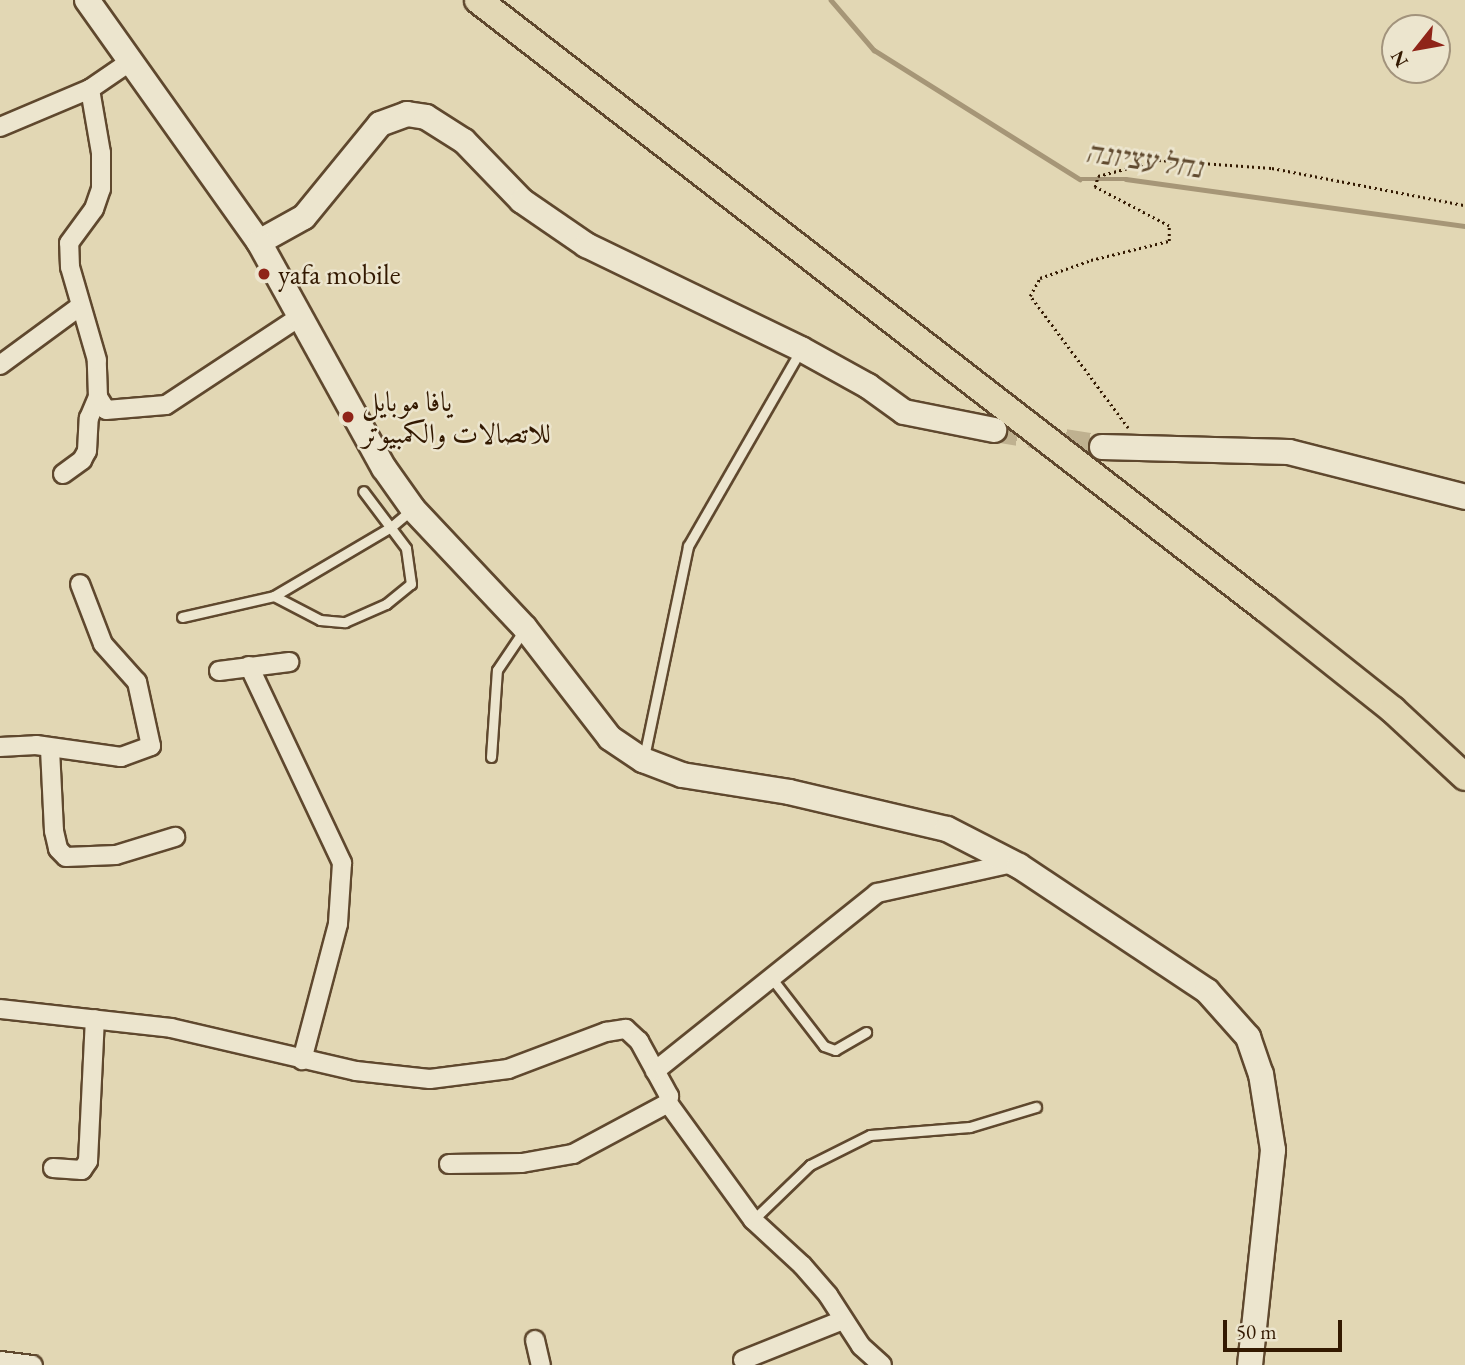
<!DOCTYPE html>
<meta charset="utf-8">
<style>
body{margin:0}
#map{position:relative;width:1465px;height:1365px;overflow:hidden;background:#e2d7b4;font-family:"EB Garamond",Amiri,"Frank Ruhl Libre",serif}
div>[style]{position:absolute}
.stream>*{height:4.5px;margin:-2.25px;padding:0 2.25px;transform-origin:2.25px;border-radius:2.25px;background:#a69677}
.secondary-tunnel>*{height:24px;margin-top:-12px;transform-origin:0;background:repeating-linear-gradient(90deg,#bfb190 0 24px,transparent 0 36px)}
.path>*{height:2.5px;margin-top:-1.25px;transform-origin:0;background:repeating-linear-gradient(90deg,#331901 0 2px,transparent 0 5.5px)}
.roads{filter:drop-shadow(2px 0 #5f482e) drop-shadow(-2px 0 #5f482e) drop-shadow(0 2px #5f482e) drop-shadow(0 -2px #5f482e)}
.lane>*{height:9px;margin:-4.5px;padding:0 4.5px;transform-origin:4.5px;border-radius:4.5px;background:#ece5ce}
.street>*{height:18px;margin:-9px;padding:0 9px;transform-origin:9px;border-radius:9px;background:#ece5ce}
.secondary>*{height:24px;margin:-12px;padding:0 12px;transform-origin:12px;border-radius:12px;background:#ece5ce}
.primary>*{height:26px;margin:-13px;padding:0 13px;transform-origin:13px;border-radius:13px;background:#e2d7b4}
.dots>*{width:19px;height:19px;translate:-50% -50%;box-sizing:border-box;border:4px solid #ece5ce;border-radius:50%}
span{translate:-50% -50%;white-space:nowrap;text-align:center;line-height:1.15;-webkit-text-stroke:5px #ece5ce;paint-order:stroke}
.poi-label{font-size:28px;color:#331901}
.left{translate:0 -50%;text-align:left}
.water-label{font-size:30px;color:#614b30;font-style:italic}
.north{position:absolute;left:1381px;top:14px;width:70px;height:70px;box-sizing:border-box;background:#ece5ce;border:2px solid #a2937c;border-radius:50%;rotate:239deg;font-size:19px;font-weight:700;line-height:28px;text-align:center;color:#331901}
.north::after{content:'';display:block;margin:auto;width:24px;height:32px;background:#8f2418;clip-path:polygon(50% 0,100% 100%,50% 72%,0 100%)}
.scale{position:absolute;left:1223px;top:1320px;width:119px;height:32px;box-sizing:border-box;border:4px solid #331901;border-top:0;padding-left:9px;font-size:21px;line-height:24px;white-space:nowrap;color:#331901;-webkit-text-stroke:5px #ece5ce;paint-order:stroke}
</style>
<div id="map">
<div class="stream">
<div style="left:831px;top:0;width:66px;rotate:49.3deg"></div>
<div style="left:874px;top:50px;width:243px;rotate:32.1deg"></div>
<div style="left:1080px;top:179px;width:46px"></div>
<div style="left:1126px;top:179px;width:342px;rotate:7.9deg"></div>
</div>
<div class="secondary-tunnel">
<div style="left:994px;top:430px;width:109px;rotate:8.9deg"></div>
</div>
<div class="path">
<div style="left:1128px;top:428px;width:164px;rotate:-126.6deg"></div>
<div style="left:1030px;top:296px;width:21px;rotate:-61deg"></div>
<div style="left:1040px;top:278px;width:54px;rotate:-19.4deg"></div>
<div style="left:1091px;top:260px;width:80px;rotate:-13.7deg"></div>
<div style="left:1169px;top:241px;width:15px;rotate:-90deg"></div>
<div style="left:1169px;top:226px;width:84px;rotate:-152.2deg"></div>
<div style="left:1095px;top:187px;width:11px;rotate:-75deg"></div>
<div style="left:1098px;top:176px;width:63px;rotate:-14.7deg"></div>
<div style="left:1159px;top:160px;width:113px;rotate:4deg"></div>
<div style="left:1272px;top:168px;width:197px;rotate:10.9deg"></div>
</div>
<div class="roads">
<div class="lane">
<div style="left:274px;top:596px;width:52px;rotate:27.6deg"></div>
<div style="left:320px;top:620px;width:25px;rotate:5deg"></div>
<div style="left:345px;top:622px;width:45px;rotate:-23.7deg"></div>
<div style="left:386px;top:604px;width:32px;rotate:-39deg"></div>
<div style="left:411px;top:584px;width:36px;rotate:-98deg"></div>
<div style="left:406px;top:548px;width:71px;rotate:-127deg"></div>
<div style="left:182px;top:617px;width:94px;rotate:-12.9deg"></div>
<div style="left:274px;top:596px;width:136px;rotate:-30.5deg"></div>
<div style="left:391px;top:527px;width:26px;rotate:-40deg"></div>
<div style="left:491px;top:757px;width:87px;rotate:-86.1deg"></div>
<div style="left:497px;top:670px;width:48px;rotate:-56deg"></div>
<div style="left:644px;top:757px;width:216px;rotate:-78.2deg"></div>
<div style="left:688px;top:546px;width:225px;rotate:-60.1deg"></div>
<div style="left:773px;top:980px;width:83px;rotate:52.3deg"></div>
<div style="left:824px;top:1046px;width:12px;rotate:20deg"></div>
<div style="left:835px;top:1050px;width:36px;rotate:-30deg"></div>
<div style="left:753px;top:1220px;width:79px;rotate:-44deg"></div>
<div style="left:810px;top:1165px;width:67px;rotate:-26.6deg"></div>
<div style="left:870px;top:1135px;width:100px;rotate:-4.6deg"></div>
<div style="left:970px;top:1127px;width:69px;rotate:-16.9deg"></div>
</div>
<div class="street">
<div style="left:0;top:127px;width:98px;rotate:-22.9deg"></div>
<div style="left:90px;top:89px;width:46px;rotate:-34.4deg"></div>
<div style="left:0;top:365px;width:98px;rotate:-36.3deg"></div>
<div style="left:98px;top:397px;width:15px;rotate:58deg"></div>
<div style="left:106px;top:410px;width:60px;rotate:-4.8deg"></div>
<div style="left:166px;top:405px;width:158px;rotate:-33.4deg"></div>
<div style="left:63px;top:474px;width:24px;rotate:-36deg"></div>
<div style="left:82px;top:460px;width:10px;rotate:-61deg"></div>
<div style="left:87px;top:451px;width:33px;rotate:-87deg"></div>
<div style="left:89px;top:418px;width:23px;rotate:-67deg"></div>
<div style="left:98px;top:397px;width:37px;rotate:-92deg"></div>
<div style="left:97px;top:360px;width:97px;rotate:-106.2deg"></div>
<div style="left:70px;top:267px;width:24px;rotate:-92deg"></div>
<div style="left:69px;top:243px;width:42px;rotate:-53.7deg"></div>
<div style="left:94px;top:209px;width:21px;rotate:-71deg"></div>
<div style="left:101px;top:189px;width:36px;rotate:-90deg"></div>
<div style="left:101px;top:153px;width:65px;rotate:-99.8deg"></div>
<div style="left:249px;top:666px;width:218px;rotate:64.7deg"></div>
<div style="left:342px;top:863px;width:61px;rotate:93.8deg"></div>
<div style="left:338px;top:924px;width:141px;rotate:104.8deg"></div>
<div style="left:219px;top:671px;width:71px;rotate:-7.3deg"></div>
<div style="left:0;top:747px;width:36px;rotate:-3deg"></div>
<div style="left:36px;top:745px;width:86px;rotate:8deg"></div>
<div style="left:121px;top:757px;width:32px;rotate:-20deg"></div>
<div style="left:151px;top:746px;width:66px;rotate:-102.3deg"></div>
<div style="left:137px;top:682px;width:51px;rotate:-131.8deg"></div>
<div style="left:103px;top:644px;width:64px;rotate:-111deg"></div>
<div style="left:50px;top:749px;width:82px;rotate:87.2deg"></div>
<div style="left:54px;top:831px;width:18px;rotate:77deg"></div>
<div style="left:58px;top:849px;width:11px;rotate:45deg"></div>
<div style="left:66px;top:857px;width:50px;rotate:-2.3deg"></div>
<div style="left:116px;top:855px;width:62px;rotate:-17deg"></div>
<div style="left:0;top:1009px;width:172px;rotate:6.3deg"></div>
<div style="left:171px;top:1028px;width:190px;rotate:13.1deg"></div>
<div style="left:356px;top:1071px;width:74px;rotate:6.2deg"></div>
<div style="left:430px;top:1079px;width:79px;rotate:-7.3deg"></div>
<div style="left:508px;top:1069px;width:105px;rotate:-20.7deg"></div>
<div style="left:606px;top:1032px;width:20px;rotate:-9deg"></div>
<div style="left:626px;top:1029px;width:18px;rotate:43deg"></div>
<div style="left:639px;top:1041px;width:63px;rotate:61.4deg"></div>
<div style="left:669px;top:1096px;width:7px;rotate:98deg"></div>
<div style="left:668px;top:1103px;width:145px;rotate:54deg"></div>
<div style="left:753px;top:1220px;width:67px;rotate:42.6deg"></div>
<div style="left:802px;top:1265px;width:40px;rotate:49deg"></div>
<div style="left:828px;top:1295px;width:61px;rotate:57.1deg"></div>
<div style="left:861px;top:1346px;width:28px;rotate:42deg"></div>
<div style="left:655px;top:1071px;width:285px;rotate:-38.7deg"></div>
<div style="left:877px;top:893px;width:138px;rotate:-12.5deg"></div>
<div style="left:449px;top:1164px;width:73px;rotate:-0.8deg"></div>
<div style="left:522px;top:1163px;width:52px;rotate:-10deg"></div>
<div style="left:573px;top:1154px;width:108px;rotate:-28.2deg"></div>
<div style="left:53px;top:1168px;width:29px;rotate:4deg"></div>
<div style="left:82px;top:1170px;width:11px;rotate:-56deg"></div>
<div style="left:88px;top:1161px;width:142px;rotate:-87.2deg"></div>
<div style="left:535px;top:1340px;width:26px;rotate:77deg"></div>
<div style="left:743px;top:1360px;width:108px;rotate:-21.8deg"></div>
<div style="left:0;top:1361px;width:33px;rotate:7deg"></div>
</div>
<div class="secondary">
<div style="left:87px;top:0;width:297px;rotate:54.6deg"></div>
<div style="left:259px;top:242px;width:51px;rotate:-29.1deg"></div>
<div style="left:304px;top:217px;width:120px;rotate:-50.7deg"></div>
<div style="left:380px;top:124px;width:29px;rotate:-20deg"></div>
<div style="left:407px;top:114px;width:19px;rotate:9deg"></div>
<div style="left:426px;top:117px;width:45px;rotate:32.3deg"></div>
<div style="left:464px;top:141px;width:83px;rotate:46deg"></div>
<div style="left:522px;top:201px;width:78px;rotate:34.5deg"></div>
<div style="left:586px;top:245px;width:239px;rotate:25.8deg"></div>
<div style="left:801px;top:349px;width:77px;rotate:28.9deg"></div>
<div style="left:868px;top:386px;width:44px;rotate:35.8deg"></div>
<div style="left:904px;top:412px;width:92px;rotate:11.3deg"></div>
<div style="left:259px;top:242px;width:258px;rotate:61.1deg"></div>
<div style="left:384px;top:468px;width:50px;rotate:54.7deg"></div>
<div style="left:413px;top:509px;width:163px;rotate:46.7deg"></div>
<div style="left:525px;top:628px;width:139px;rotate:52.3deg"></div>
<div style="left:610px;top:738px;width:40px;rotate:34deg"></div>
<div style="left:643px;top:760px;width:42px;rotate:21deg"></div>
<div style="left:682px;top:775px;width:108px;rotate:9deg"></div>
<div style="left:789px;top:792px;width:162px;rotate:13.2deg"></div>
<div style="left:947px;top:829px;width:81px;rotate:27.2deg"></div>
<div style="left:1019px;top:866px;width:226px;rotate:33.6deg"></div>
<div style="left:1207px;top:991px;width:62px;rotate:48.3deg"></div>
<div style="left:1248px;top:1037px;width:39px;rotate:71deg"></div>
<div style="left:1261px;top:1074px;width:77px;rotate:81deg"></div>
<div style="left:1273px;top:1150px;width:216px;rotate:96.1deg"></div>
<div style="left:1102px;top:447px;width:187px;rotate:1.5deg"></div>
<div style="left:1289px;top:452px;width:182px;rotate:14.3deg"></div>
</div>
<div class="primary">
<div style="left:478px;top:0;width:996px;rotate:37.7deg"></div>
<div style="left:1266px;top:609px;width:162px;rotate:38.5deg"></div>
<div style="left:1393px;top:710px;width:98px;rotate:42.9deg"></div>
</div>
</div>
<div class="dots">
<div style="left:264px;top:274px;background:#8f2418"></div>
<div style="left:348px;top:417px;background:#8f2418"></div>
</div>
<div class="poi-label">
<span class="left" style="left:278px;top:274px">yafa mobile</span>
<span class="left" style="left:362px;top:417px">يافا موبايل<br>للاتصالات والكمبيوتر</span>
</div>
<div class="water-label">
<span style="left:1144px;top:160px;rotate:8deg">נחל עציונה</span>
</div>
<div class="north">N</div>
<div class="scale">50 m</div>
</div>
